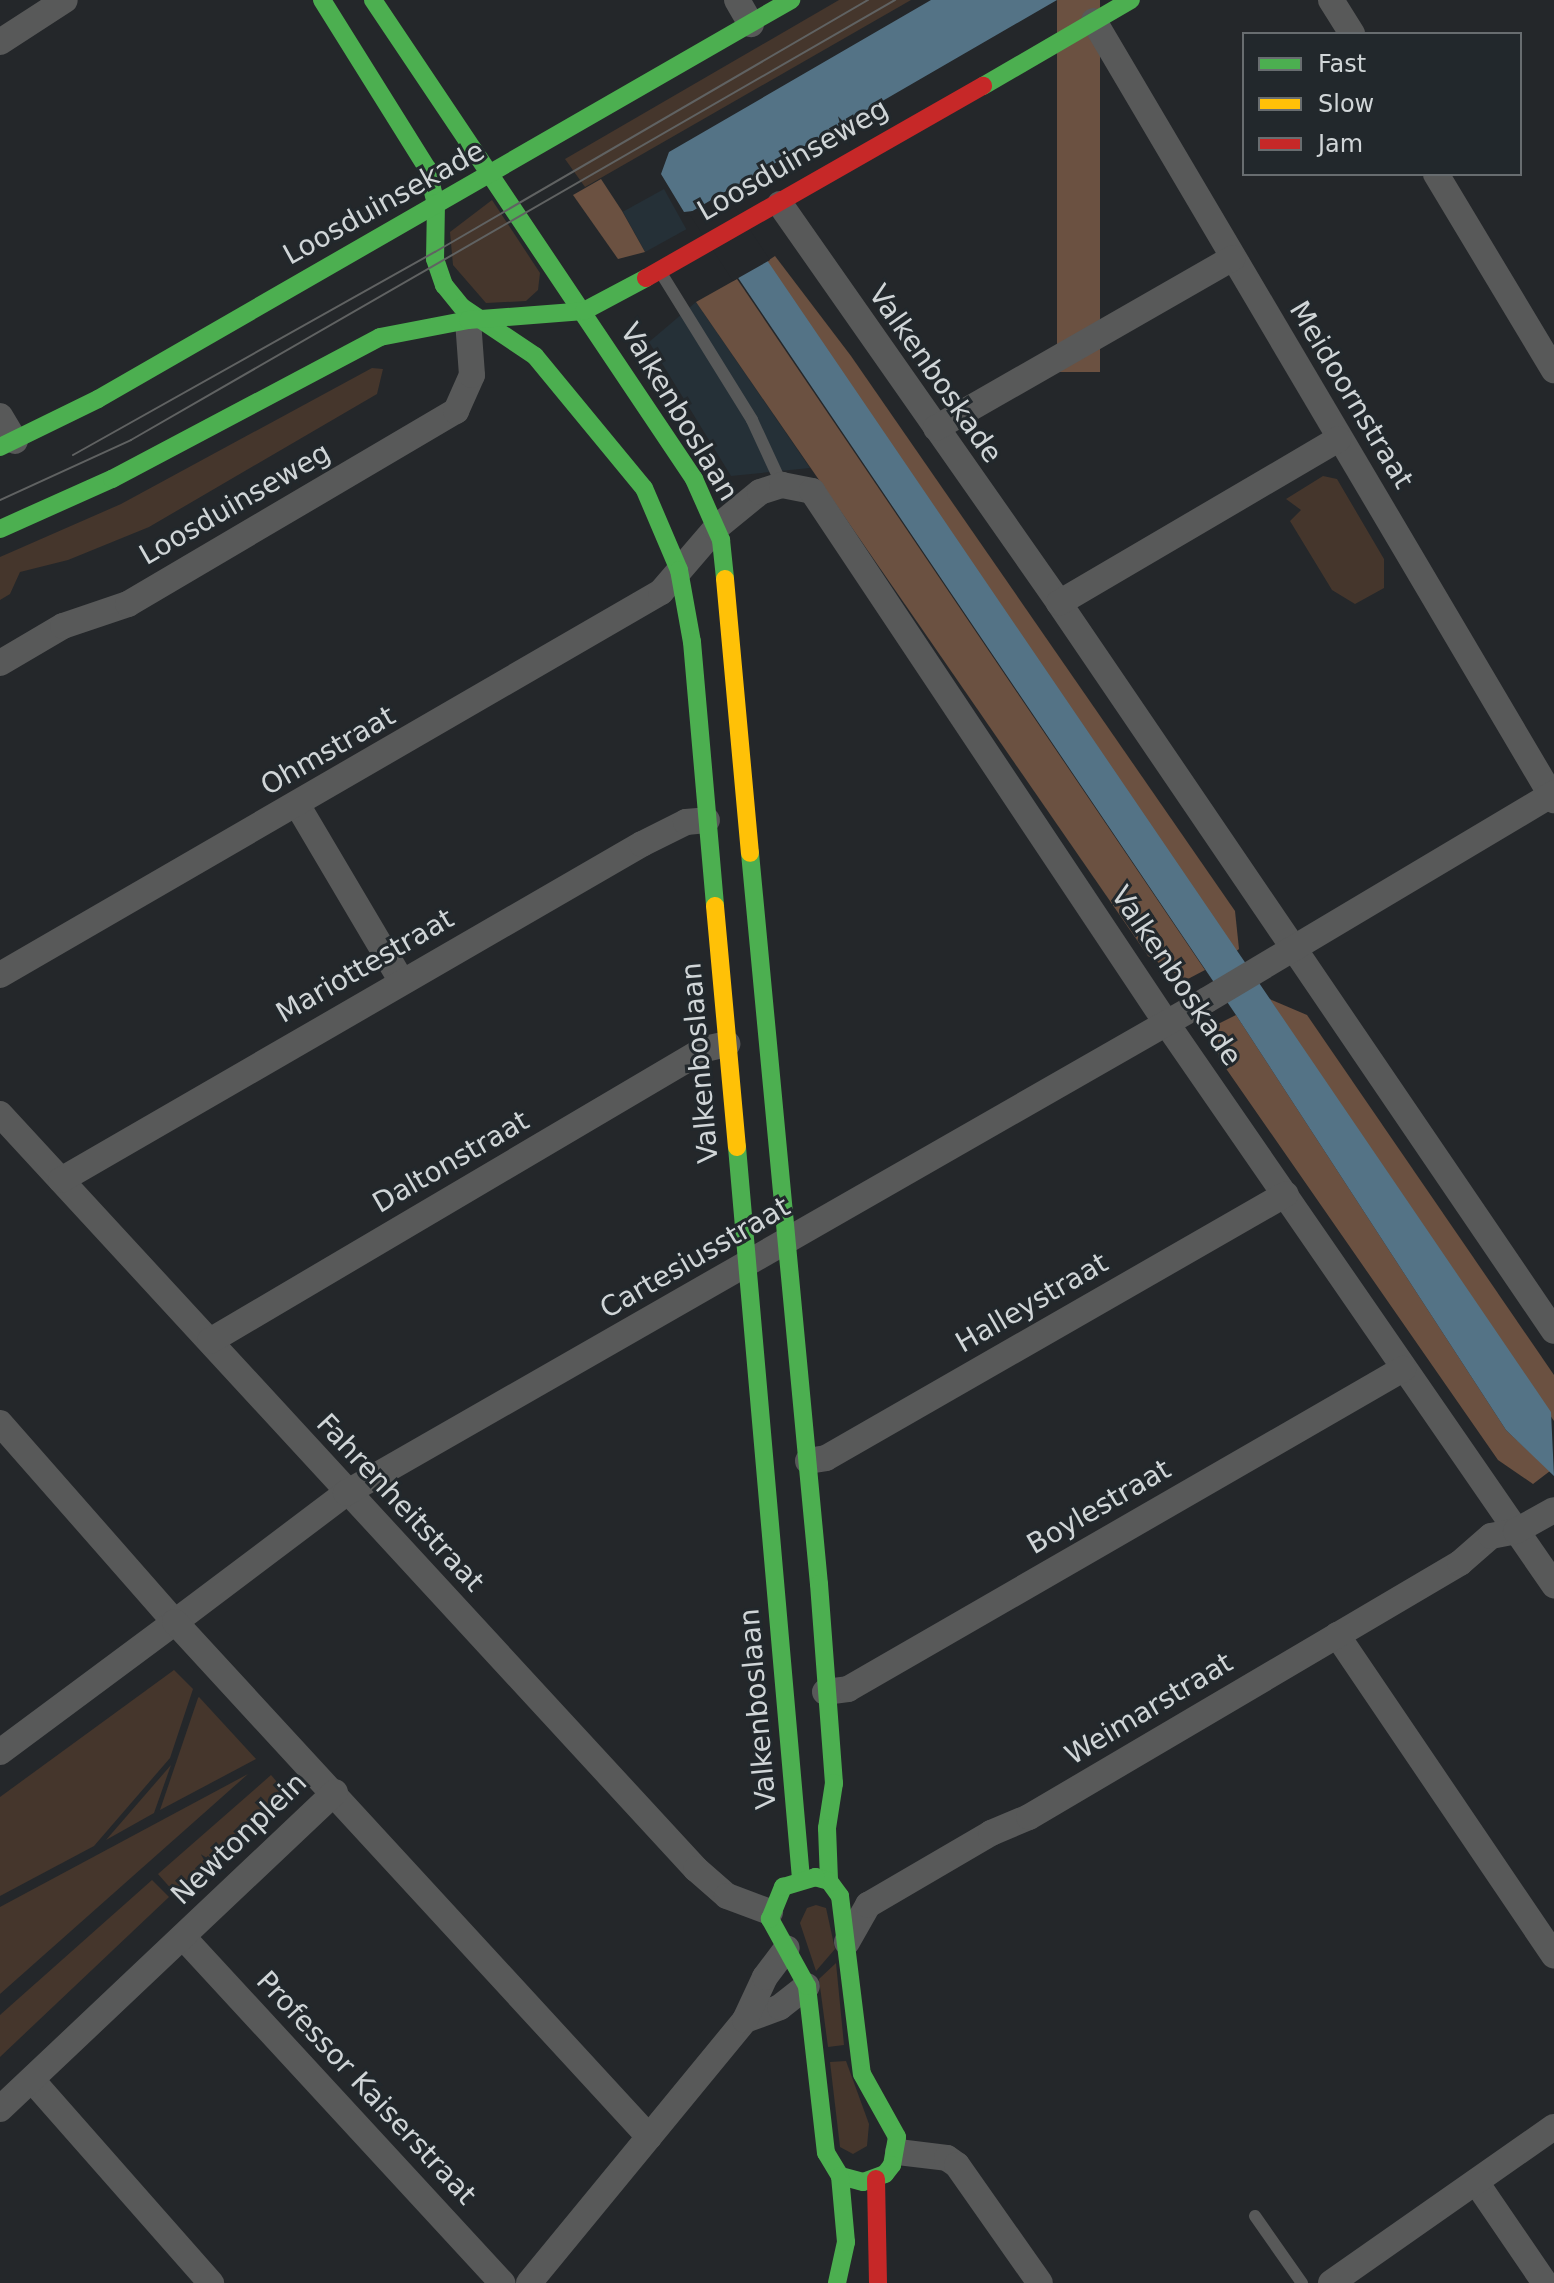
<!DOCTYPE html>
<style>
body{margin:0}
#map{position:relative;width:1554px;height:2283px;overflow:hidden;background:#24272a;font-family:"DejaVu Sans",sans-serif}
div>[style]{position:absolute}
.built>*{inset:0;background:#253037;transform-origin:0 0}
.green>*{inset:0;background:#45362c}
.forest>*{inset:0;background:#6b5141;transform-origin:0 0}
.water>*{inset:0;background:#547386}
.pier>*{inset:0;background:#24272a}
.lane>*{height:12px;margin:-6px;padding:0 6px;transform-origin:6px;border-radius:6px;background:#585959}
.street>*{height:26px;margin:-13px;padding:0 13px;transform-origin:13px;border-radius:13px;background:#585959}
.fast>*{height:18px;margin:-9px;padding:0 9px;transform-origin:9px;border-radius:9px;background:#4caf50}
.slow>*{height:18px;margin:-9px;padding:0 9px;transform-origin:9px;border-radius:9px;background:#ffc107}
.jam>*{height:18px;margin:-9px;padding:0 9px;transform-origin:9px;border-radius:9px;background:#c62828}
.tram>*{height:2px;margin:-1px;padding:0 1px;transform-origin:1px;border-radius:1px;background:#606262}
span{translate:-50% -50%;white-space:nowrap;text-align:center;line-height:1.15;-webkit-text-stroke:6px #22282c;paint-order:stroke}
.street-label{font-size:28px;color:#d0d5d7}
.legend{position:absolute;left:1242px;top:32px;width:280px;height:144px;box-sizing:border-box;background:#22282c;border:2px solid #686d70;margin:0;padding:10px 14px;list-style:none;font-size:24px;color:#d0d5d7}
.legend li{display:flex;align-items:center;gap:16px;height:40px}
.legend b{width:40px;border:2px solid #686d70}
</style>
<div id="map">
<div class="built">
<div style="left:664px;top:189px;width:46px;height:47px;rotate:61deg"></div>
<div style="clip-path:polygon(696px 302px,810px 468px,731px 476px,649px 342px)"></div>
</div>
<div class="green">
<div style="clip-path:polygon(839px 0,911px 0,585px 187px,565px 159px)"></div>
<div style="clip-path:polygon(492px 200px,540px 273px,538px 290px,526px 301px,486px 303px,453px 265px,450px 232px)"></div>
<div style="clip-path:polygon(372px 368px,383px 369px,377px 394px,149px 527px,68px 560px,20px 572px,10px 594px,0 600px,0 557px,121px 504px)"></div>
<div style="clip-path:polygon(1323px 476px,1337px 479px,1384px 559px,1384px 588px,1355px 604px,1332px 590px,1290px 521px,1301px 510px,1286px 499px)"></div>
<div style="clip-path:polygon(174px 1670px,193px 1689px,170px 1758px,94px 1846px,0 1896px,0 1797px)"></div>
<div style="clip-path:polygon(199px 1697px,256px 1759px,160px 1810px,198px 1698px)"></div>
<div style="clip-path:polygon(171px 1765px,154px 1813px,106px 1840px)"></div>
<div style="clip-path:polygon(248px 1774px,0 1994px,0 1907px)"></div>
<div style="clip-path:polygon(271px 1775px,284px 1790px,174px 1892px,158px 1874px)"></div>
<div style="clip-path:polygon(152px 1880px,169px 1897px,0 2057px,0 2015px)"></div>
<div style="clip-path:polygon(816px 1905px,826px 1908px,835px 1949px,816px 1971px,800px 1923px,807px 1908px)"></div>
<div style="clip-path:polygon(836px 1963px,844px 2045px,828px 2047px,819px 1979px)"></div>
<div style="clip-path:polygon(846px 2061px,869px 2124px,867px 2146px,853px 2154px,840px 2147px,830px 2062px)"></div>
</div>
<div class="forest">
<div style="left:1057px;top:0;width:43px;height:372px"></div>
<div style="clip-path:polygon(601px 179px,622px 211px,645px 252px,618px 259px,573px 195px)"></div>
<div style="clip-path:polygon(775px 256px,851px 356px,1235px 911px,1239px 949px,1234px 953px,766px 262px)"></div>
<div style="clip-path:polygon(737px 279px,1205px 970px,1186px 980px,1148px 956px,696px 302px)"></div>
<div style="clip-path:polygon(1265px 997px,1307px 1015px,1554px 1375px,1554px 1421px)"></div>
<div style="clip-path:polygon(1236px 1015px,1506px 1430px,1550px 1471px,1533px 1484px,1498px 1460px,1218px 1057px,1218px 1024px)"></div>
</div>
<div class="water">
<div style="clip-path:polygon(931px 0,1057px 0,722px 194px,1551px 1412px,1554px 1476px,1506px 1430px,1236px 1015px,693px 211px,684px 212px,661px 174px,669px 152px)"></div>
</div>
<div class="pier">
<div style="clip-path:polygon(735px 186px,727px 195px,770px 260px,733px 281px,690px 215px,684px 216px)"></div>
</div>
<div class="lane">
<div style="left:661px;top:273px;width:173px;rotate:58.2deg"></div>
<div style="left:752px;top:420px;width:72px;rotate:65.2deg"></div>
<div style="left:1255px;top:2216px;width:82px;rotate:55deg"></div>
</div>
<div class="street">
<div style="left:737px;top:0;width:28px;rotate:60deg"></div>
<div style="left:1331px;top:0;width:40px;rotate:58deg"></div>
<div style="left:1094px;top:21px;width:905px;rotate:59.44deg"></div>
<div style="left:0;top:42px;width:77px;rotate:-32.9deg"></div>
<div style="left:1436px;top:174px;width:229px;rotate:59deg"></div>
<div style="left:780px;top:204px;width:487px;rotate:55deg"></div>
<div style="left:1059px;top:603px;width:880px;rotate:55.79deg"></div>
<div style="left:0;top:416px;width:29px;rotate:59deg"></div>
<div style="left:936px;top:428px;width:342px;rotate:-29.8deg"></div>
<div style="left:1059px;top:603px;width:324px;rotate:-30.4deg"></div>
<div style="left:0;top:663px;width:73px;rotate:-30.4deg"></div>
<div style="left:63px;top:626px;width:69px;rotate:-18.7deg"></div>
<div style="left:128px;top:604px;width:381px;rotate:-30.5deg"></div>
<div style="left:456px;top:411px;width:39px;rotate:-66deg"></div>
<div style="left:472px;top:375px;width:55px;rotate:-94.2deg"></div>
<div style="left:298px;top:806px;width:204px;rotate:59.4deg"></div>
<div style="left:0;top:975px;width:764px;rotate:-30.09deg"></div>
<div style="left:661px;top:592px;width:84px;rotate:-49.3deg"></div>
<div style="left:716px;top:528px;width:57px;rotate:-39.3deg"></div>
<div style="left:760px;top:492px;width:23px;rotate:-18deg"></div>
<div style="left:782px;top:485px;width:31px;rotate:11deg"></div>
<div style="left:812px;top:491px;width:640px;rotate:56.33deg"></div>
<div style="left:1167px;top:1024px;width:682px;rotate:55.4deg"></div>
<div style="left:0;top:1114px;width:1027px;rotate:47.33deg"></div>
<div style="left:696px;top:1869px;width:41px;rotate:41.1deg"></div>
<div style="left:727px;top:1896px;width:46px;rotate:20.4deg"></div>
<div style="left:61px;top:1180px;width:671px;rotate:-30.04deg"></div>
<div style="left:642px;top:844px;width:49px;rotate:-26.6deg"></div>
<div style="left:686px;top:822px;width:21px;rotate:-5deg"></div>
<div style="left:210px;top:1341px;width:575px;rotate:-30.54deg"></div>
<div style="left:705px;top:1049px;width:23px;rotate:-13deg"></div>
<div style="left:0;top:1423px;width:265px;rotate:48.7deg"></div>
<div style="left:175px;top:1622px;width:214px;rotate:-37deg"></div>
<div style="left:346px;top:1493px;width:992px;rotate:-29.8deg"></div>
<div style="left:1207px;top:1000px;width:404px;rotate:-30.8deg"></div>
<div style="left:808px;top:1461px;width:18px;rotate:-9deg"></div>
<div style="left:826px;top:1458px;width:530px;rotate:-29.85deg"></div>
<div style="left:1337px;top:1635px;width:387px;rotate:55.9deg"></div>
<div style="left:825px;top:1692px;width:23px;rotate:-7deg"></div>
<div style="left:848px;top:1689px;width:641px;rotate:-29.97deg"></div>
<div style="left:0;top:1752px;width:218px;rotate:-36.6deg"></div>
<div style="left:175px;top:1622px;width:700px;rotate:47.37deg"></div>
<div style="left:183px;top:1937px;width:471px;rotate:47.3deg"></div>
<div style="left:847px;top:1942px;width:43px;rotate:-60.4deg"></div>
<div style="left:868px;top:1905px;width:143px;rotate:-30.3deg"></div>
<div style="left:991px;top:1833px;width:41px;rotate:-22.8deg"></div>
<div style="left:1029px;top:1817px;width:500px;rotate:-30.51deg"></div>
<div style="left:1460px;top:1563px;width:41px;rotate:-41.1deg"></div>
<div style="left:1491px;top:1536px;width:25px;rotate:-11deg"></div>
<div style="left:1516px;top:1531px;width:43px;rotate:-28.9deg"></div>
<div style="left:745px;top:2020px;width:37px;rotate:-20deg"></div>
<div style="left:780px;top:2007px;width:34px;rotate:-38deg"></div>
<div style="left:32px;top:2080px;width:271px;rotate:48.6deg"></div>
<div style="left:0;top:2109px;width:461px;rotate:-43.4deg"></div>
<div style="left:898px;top:2152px;width:49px;rotate:7deg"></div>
<div style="left:947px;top:2158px;width:12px;rotate:35deg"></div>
<div style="left:957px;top:2165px;width:144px;rotate:54.9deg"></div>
<div style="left:1476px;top:2182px;width:122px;rotate:55.7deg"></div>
<div style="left:529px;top:2283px;width:340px;rotate:-50.6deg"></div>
<div style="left:745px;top:2020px;width:47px;rotate:-65.1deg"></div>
<div style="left:765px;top:1977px;width:36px;rotate:-53deg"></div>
<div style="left:1331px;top:2283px;width:272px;rotate:-35deg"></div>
</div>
<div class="fast">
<div style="left:322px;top:0;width:198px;rotate:58deg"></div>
<div style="left:427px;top:168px;width:36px;rotate:76deg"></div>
<div style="left:436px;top:203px;width:56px;rotate:91deg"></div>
<div style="left:435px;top:259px;width:28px;rotate:71deg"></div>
<div style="left:444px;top:285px;width:28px;rotate:51deg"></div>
<div style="left:462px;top:307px;width:88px;rotate:33.9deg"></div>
<div style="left:535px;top:356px;width:171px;rotate:50.5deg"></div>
<div style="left:644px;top:488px;width:89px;rotate:66.9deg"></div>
<div style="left:679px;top:570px;width:73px;rotate:79.8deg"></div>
<div style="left:692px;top:642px;width:265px;rotate:85deg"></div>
<div style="left:373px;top:0;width:577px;rotate:56.17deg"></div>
<div style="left:694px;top:479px;width:67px;rotate:66.1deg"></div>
<div style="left:721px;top:540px;width:39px;rotate:84deg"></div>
<div style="left:983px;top:86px;width:171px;rotate:-30.2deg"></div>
<div style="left:0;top:447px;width:109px;rotate:-26.1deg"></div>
<div style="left:98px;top:399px;width:800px;rotate:-29.93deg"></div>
<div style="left:0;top:529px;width:123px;rotate:-24.1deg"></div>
<div style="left:112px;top:479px;width:303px;rotate:-27.9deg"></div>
<div style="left:380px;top:337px;width:90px;rotate:-10.9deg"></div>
<div style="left:468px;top:320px;width:116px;rotate:-4.4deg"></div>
<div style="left:584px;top:311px;width:70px;rotate:-28deg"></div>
<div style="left:750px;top:853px;width:734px;rotate:84.61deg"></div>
<div style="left:819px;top:1584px;width:200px;rotate:85.7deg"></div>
<div style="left:834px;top:1783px;width:46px;rotate:98.8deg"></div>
<div style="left:827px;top:1828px;width:53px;rotate:87.8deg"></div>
<div style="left:737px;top:1147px;width:734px;rotate:85deg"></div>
<div style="left:815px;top:1877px;width:15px;rotate:16deg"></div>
<div style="left:829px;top:1881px;width:19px;rotate:54deg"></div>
<div style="left:840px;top:1896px;width:179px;rotate:83deg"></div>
<div style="left:862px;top:2074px;width:72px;rotate:60.9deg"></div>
<div style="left:897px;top:2137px;width:28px;rotate:100deg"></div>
<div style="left:892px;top:2165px;width:11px;rotate:128deg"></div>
<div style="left:885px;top:2174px;width:23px;rotate:160deg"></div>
<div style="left:863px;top:2182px;width:24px;rotate:-165deg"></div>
<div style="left:840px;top:2176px;width:27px;rotate:-121deg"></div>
<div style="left:826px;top:2153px;width:168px;rotate:-96.5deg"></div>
<div style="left:807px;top:1986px;width:77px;rotate:-118.9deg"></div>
<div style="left:770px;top:1919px;width:35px;rotate:-68deg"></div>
<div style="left:783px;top:1887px;width:34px;rotate:-17deg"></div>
<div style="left:837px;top:2283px;width:42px;rotate:-77.6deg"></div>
<div style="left:846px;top:2242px;width:66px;rotate:-95.2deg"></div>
</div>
<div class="slow">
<div style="left:725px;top:579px;width:275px;rotate:84.8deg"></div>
<div style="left:715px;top:906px;width:242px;rotate:84.8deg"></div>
</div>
<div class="jam">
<div style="left:646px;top:278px;width:388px;rotate:-29.7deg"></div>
<div style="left:876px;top:2179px;width:104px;rotate:88.9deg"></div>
</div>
<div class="tram">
<div style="left:73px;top:455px;width:415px;rotate:-29.3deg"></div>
<div style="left:435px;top:252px;width:501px;rotate:-30.2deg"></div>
<div style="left:0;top:500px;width:144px;rotate:-24.6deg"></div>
<div style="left:131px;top:440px;width:882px;rotate:-29.94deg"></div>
</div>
<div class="street-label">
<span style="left:793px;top:160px;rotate:-30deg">Loosduinseweg</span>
<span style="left:384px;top:203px;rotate:-29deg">Loosduinsekade</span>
<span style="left:935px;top:374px;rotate:55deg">Valkenboskade</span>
<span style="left:1351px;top:395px;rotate:59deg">Meidoornstraat</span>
<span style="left:679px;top:412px;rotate:59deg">Valkenboslaan</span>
<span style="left:235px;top:504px;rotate:-30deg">Loosduinseweg</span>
<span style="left:328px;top:751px;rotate:-30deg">Ohmstraat</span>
<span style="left:365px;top:966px;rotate:-30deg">Mariottestraat</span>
<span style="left:1176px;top:976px;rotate:56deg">Valkenboskade</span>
<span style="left:700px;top:1063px;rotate:-95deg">Valkenboslaan</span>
<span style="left:451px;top:1162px;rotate:-30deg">Daltonstraat</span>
<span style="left:695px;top:1258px;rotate:-30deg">Cartesiusstraat</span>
<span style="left:1032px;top:1303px;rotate:-30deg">Halleystraat</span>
<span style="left:400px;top:1503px;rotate:47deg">Fahrenheitstraat</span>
<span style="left:1099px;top:1507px;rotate:-30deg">Boylestraat</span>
<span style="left:758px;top:1709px;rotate:-95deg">Valkenboslaan</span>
<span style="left:1149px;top:1709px;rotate:-31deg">Weimarstraat</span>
<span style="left:239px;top:1839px;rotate:-44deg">Newtonplein</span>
<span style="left:366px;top:2088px;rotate:47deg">Professor Kaiserstraat</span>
</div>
<ul class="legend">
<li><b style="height:10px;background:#4caf50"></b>Fast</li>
<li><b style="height:10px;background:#ffc107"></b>Slow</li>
<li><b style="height:10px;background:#c62828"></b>Jam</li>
</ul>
</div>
